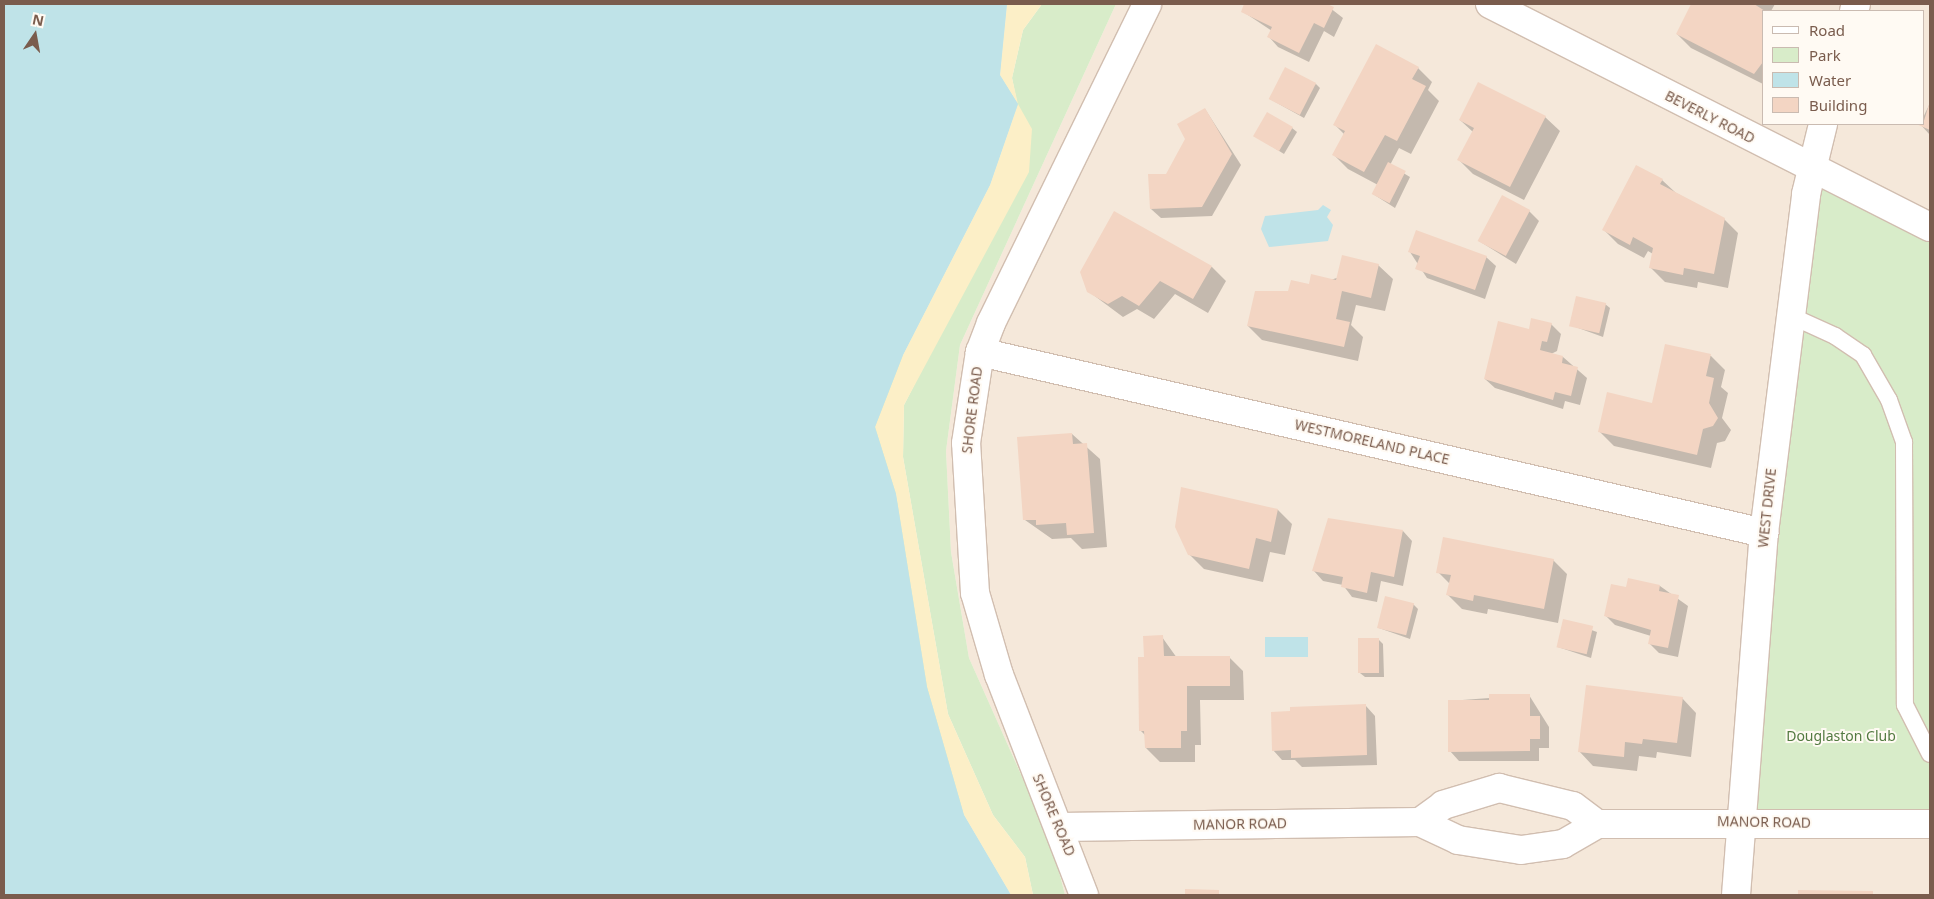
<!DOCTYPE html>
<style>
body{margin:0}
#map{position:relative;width:1934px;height:899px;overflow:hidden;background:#fdf6ec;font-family:"Noto Sans",sans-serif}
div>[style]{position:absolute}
.residential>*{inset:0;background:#f5e8da}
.green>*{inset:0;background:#d8ecc9}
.sand>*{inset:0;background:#fcefc7}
.water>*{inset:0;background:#bfe3e8;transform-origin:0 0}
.shadow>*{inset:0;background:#0003;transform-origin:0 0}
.building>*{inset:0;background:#f3d5c3;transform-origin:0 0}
.roads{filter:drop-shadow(1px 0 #d1beb0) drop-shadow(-1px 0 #d1beb0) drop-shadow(0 1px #d1beb0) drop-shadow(0 -1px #d1beb0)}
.service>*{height:16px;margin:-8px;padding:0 8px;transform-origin:8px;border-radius:8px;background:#fff}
.minor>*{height:28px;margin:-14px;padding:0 14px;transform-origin:14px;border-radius:14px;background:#fff}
span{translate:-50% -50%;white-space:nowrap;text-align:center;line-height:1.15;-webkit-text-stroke:4px #fffaf3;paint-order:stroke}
.street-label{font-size:14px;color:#7a5c4d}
.park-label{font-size:14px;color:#537a41}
.frame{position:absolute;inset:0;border:5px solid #7a5c4d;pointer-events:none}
.legend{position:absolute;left:1762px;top:10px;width:162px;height:115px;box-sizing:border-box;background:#fffaf3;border:1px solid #cabbb1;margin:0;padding:6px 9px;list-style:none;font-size:15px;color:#7a5c4d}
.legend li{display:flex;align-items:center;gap:10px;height:25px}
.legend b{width:25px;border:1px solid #cabbb1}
.north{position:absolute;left:10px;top:10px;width:50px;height:50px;-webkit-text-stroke:4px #fffaf3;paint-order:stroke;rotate:12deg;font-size:14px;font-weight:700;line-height:20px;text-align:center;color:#7a5c4d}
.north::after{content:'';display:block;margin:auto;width:18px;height:22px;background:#7a5c4d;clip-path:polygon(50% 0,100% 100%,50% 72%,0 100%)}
</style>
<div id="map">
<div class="residential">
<div style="clip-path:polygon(evenodd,1116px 4px,1930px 4px,1930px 895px,1065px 895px,1052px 844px,969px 658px,951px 552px,946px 451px,960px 345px,1116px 4px,1763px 11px,1923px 11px,1923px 124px,1763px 124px,1763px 11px)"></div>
</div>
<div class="green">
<div style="clip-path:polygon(1007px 4px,1000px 75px,1017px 102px,1012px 78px,1023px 30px,1042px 4px,1116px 4px,960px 345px,946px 451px,951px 552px,969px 658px,1052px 844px,1065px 895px,1033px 895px,1025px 857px,993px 815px,948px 714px,903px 457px,904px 405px,961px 293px,1018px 104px,990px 185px,903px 355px,896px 494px,964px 815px,1011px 895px,696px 454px)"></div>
<div style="clip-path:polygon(1813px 173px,1930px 230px,1930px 824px,1746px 825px)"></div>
</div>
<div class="sand">
<div style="clip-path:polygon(1007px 4px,1042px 4px,1023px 30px,1012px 78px,1018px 104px,1032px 129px,1029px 172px,904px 405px,903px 457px,948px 714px,993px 815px,1025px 857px,1033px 895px,1011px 895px,964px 815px,927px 687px,896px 494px,875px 427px,903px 355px,990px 185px,1018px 104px,1000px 75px)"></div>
</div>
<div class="water">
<div style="clip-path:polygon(4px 4px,1007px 4px,1000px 75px,1018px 104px,990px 185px,903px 355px,875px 427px,896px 494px,927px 687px,964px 815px,1011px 895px,4px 895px)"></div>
<div style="clip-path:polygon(1323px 205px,1331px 210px,1327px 217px,1333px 225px,1328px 241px,1269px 247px,1261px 229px,1265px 216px,1318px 210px)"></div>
<div style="left:1265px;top:637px;width:43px;height:20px"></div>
</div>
<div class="shadow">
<div style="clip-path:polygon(1246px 4px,1325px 4px,1343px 18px,1334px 37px,1324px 31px,1309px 62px,1278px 47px,1269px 37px,1272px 31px,1242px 11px)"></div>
<div style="clip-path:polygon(1692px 4px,1775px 4px,1771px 11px,1763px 11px,1763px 84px,1691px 48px,1677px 34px)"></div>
<div style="clip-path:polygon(1418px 68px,1432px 82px,1428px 90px,1439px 101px,1411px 154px,1399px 148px,1390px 165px,1410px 177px,1395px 208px,1373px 194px,1378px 185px,1348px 169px,1334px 155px,1344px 134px,1335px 125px)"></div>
<div style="clip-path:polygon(1316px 84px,1320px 88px,1304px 118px,1270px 99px)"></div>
<div style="clip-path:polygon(1930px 103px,1930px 135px,1920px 124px)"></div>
<div style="clip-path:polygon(1205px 109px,1241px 165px,1212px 216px,1161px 218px,1151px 209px)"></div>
<div style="clip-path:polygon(1545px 117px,1560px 131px,1524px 200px,1473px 174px,1459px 160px,1473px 132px,1460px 120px)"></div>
<div style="clip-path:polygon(1292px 128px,1297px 132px,1284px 154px,1255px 136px)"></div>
<div style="clip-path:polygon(1662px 180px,1676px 193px,1724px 219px,1738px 233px,1728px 288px,1698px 282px,1697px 288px,1665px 282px,1651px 268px,1653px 254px,1648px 251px,1644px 258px,1618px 244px,1604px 230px)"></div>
<div style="clip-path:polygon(1529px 211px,1539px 221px,1516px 264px,1479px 241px)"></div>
<div style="clip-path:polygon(1410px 252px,1486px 257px,1496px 266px,1485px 299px,1427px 278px)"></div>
<div style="clip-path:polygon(1378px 265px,1393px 279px,1385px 311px,1356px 305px,1351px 325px,1363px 337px,1358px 361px,1262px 340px,1248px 326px,1289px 293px)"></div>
<div style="clip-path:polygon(1212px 267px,1226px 281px,1208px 313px,1175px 294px,1154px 319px,1137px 309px,1123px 317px,1088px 291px)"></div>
<div style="clip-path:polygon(1605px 304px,1610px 308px,1603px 337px,1570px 325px)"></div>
<div style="clip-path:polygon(1551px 324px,1561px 334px,1557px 351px,1551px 354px,1563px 357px,1587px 378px,1580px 405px,1565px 401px,1563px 409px,1495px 388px,1485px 379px,1530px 330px)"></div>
<div style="clip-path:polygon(1666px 345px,1711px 356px,1725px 370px,1721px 387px,1728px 393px,1722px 418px,1731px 430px,1725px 441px,1717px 443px,1711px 468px,1614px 446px,1599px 431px,1653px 404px)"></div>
<div style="clip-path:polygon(1072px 434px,1100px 459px,1107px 547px,1082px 549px,1071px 538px,1052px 539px,1025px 520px)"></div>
<div style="clip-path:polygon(1182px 488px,1278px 510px,1292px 524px,1285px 555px,1270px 552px,1263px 582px,1204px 569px,1189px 554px)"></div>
<div style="clip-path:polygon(1403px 531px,1412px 541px,1403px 586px,1381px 581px,1377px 602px,1352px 597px,1343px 585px,1323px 581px,1314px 571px)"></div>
<div style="clip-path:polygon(1553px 560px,1567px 574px,1558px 623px,1488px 609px,1487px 614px,1462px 609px,1448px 595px,1450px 584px,1438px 572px)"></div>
<div style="clip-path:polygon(1660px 586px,1688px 606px,1678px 657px,1659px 653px,1649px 643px,1651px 636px,1615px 625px,1605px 615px,1627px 589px)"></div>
<div style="clip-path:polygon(1413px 604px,1418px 609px,1410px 639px,1379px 628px)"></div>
<div style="clip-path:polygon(1564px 620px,1597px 632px,1591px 658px,1558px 647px)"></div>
<div style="clip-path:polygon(1162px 637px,1177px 658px,1229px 657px,1243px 671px,1244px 700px,1200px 700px,1201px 745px,1195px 745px,1195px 762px,1160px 762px,1146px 748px,1146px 736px,1140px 730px,1145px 658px)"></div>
<div style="clip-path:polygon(1378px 639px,1383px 644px,1384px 677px,1365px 677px,1360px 673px)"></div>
<div style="clip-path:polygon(1529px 695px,1549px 727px,1549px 748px,1539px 748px,1539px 761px,1459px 761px,1450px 751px,1449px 701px)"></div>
<div style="clip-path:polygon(1682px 698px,1696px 713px,1691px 757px,1657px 752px,1656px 758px,1639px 756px,1637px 771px,1593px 766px,1579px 751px)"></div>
<div style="clip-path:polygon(1366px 706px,1375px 716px,1377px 765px,1302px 767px,1295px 760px,1282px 760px,1273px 750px)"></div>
<div style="left:1187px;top:891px;width:31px;height:4px"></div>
<div style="left:1799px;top:892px;width:73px;height:3px"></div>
</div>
<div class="building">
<div style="clip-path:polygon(1244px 4px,1327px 4px,1334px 7px,1324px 28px,1314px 23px,1299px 53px,1267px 37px,1272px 27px,1241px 12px)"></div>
<div style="clip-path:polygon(1691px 4px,1754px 4px,1765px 11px,1763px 62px,1754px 74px,1676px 34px)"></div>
<div style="clip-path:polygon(1376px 44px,1419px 67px,1412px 79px,1426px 86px,1397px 141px,1385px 135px,1364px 172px,1332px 155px,1345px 131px,1333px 125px)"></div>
<div style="left:1285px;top:67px;width:35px;height:36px;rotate:27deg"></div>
<div style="clip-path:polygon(1478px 82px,1546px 116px,1510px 187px,1457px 160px,1474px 128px,1459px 120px)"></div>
<div style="clip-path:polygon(1930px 101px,1930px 130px,1916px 124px,1923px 124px)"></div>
<div style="clip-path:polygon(1205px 108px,1232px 154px,1202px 207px,1150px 209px,1148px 174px,1166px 174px,1185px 139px,1177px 124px)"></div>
<div style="left:1267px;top:112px;width:30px;height:28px;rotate:30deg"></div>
<div style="left:1388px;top:162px;width:20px;height:36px;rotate:27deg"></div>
<div style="clip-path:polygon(1636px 165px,1663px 179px,1660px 184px,1725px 218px,1714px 274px,1684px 268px,1683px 275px,1649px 268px,1653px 248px,1633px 237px,1630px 245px,1602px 230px)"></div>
<div style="left:1502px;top:195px;width:32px;height:52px;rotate:28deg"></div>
<div style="clip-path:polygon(1114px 211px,1212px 266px,1193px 299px,1160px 281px,1139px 306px,1122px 296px,1108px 304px,1087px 292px,1080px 272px)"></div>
<div style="clip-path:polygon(1416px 230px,1487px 256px,1475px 290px,1415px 269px,1420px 256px,1408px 252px)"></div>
<div style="clip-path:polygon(1342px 255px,1379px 264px,1371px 298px,1342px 291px,1336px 319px,1350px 322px,1344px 347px,1247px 326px,1255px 291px,1288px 291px,1291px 280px,1309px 284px,1311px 274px,1336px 280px)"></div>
<div style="left:1576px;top:296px;width:31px;height:31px;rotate:13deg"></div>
<div style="clip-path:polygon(1531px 318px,1552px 323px,1547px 342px,1542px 341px,1540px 350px,1563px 356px,1562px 363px,1578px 367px,1571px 396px,1555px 392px,1553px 400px,1484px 379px,1498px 321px,1529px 329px)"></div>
<div style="clip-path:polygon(1665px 344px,1711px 354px,1706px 376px,1714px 378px,1709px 403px,1718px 418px,1713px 426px,1703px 429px,1697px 455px,1598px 432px,1607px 392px,1652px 403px)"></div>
<div style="clip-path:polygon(1072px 433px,1073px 444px,1087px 443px,1094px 533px,1067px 535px,1066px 523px,1036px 525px,1036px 520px,1023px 520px,1017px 437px)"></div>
<div style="clip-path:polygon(1181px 487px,1278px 509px,1271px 542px,1256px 538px,1249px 569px,1188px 555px,1175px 527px)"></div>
<div style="clip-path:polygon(1328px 518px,1403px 530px,1394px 577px,1371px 572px,1367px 593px,1341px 587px,1343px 577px,1312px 571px)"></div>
<div style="clip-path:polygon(1443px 537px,1554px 559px,1544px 609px,1474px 595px,1473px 601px,1446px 595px,1451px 575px,1436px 573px)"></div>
<div style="clip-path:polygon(1628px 578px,1660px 585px,1659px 591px,1679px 595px,1668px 648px,1648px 644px,1651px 630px,1604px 616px,1611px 584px,1626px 587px)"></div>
<div style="left:1385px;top:596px;width:30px;height:33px;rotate:14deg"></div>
<div style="left:1563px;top:619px;width:31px;height:29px;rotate:13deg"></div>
<div style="clip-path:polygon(1163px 635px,1164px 656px,1230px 656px,1230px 686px,1187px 686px,1187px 731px,1181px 731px,1181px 748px,1145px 748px,1144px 731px,1139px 731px,1138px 657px,1144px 657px,1143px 636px)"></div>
<div style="left:1358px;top:638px;width:21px;height:35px"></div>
<div style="clip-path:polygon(1586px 685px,1683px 697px,1677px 743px,1643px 739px,1642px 744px,1625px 742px,1624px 757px,1578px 752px)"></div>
<div style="clip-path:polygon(1489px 694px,1530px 694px,1530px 716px,1540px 716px,1540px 739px,1530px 739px,1530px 751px,1448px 752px,1448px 700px,1489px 700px)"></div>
<div style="clip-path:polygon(1366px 704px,1367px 755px,1291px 758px,1291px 750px,1272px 751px,1271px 712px,1290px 711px,1290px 707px)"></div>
<div style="clip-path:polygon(1185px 889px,1219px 890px,1219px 895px,1185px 895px)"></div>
<div style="clip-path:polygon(1798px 890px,1873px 891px,1873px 895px,1798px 895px)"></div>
</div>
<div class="roads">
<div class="service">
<div style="left:1789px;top:315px;width:51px;rotate:24.5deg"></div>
<div style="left:1835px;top:336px;width:34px;rotate:34deg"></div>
<div style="left:1863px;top:355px;width:52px;rotate:60deg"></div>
<div style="left:1889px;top:400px;width:45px;rotate:70.3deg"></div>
<div style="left:1904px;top:442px;width:263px;rotate:89.8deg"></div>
<div style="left:1905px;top:705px;width:55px;rotate:63deg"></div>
</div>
<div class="minor">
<div style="left:1490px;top:4px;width:493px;rotate:26.9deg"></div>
<div style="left:1854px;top:11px;width:7px;rotate:-74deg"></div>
<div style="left:980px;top:352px;width:805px;rotate:13deg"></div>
<div style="left:1420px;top:822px;width:29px;rotate:-36deg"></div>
<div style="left:1443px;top:805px;width:59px;rotate:-16.9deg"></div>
<div style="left:1499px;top:788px;width:76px;rotate:13.7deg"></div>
<div style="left:1573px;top:806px;width:30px;rotate:37deg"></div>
<div style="left:1060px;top:827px;width:360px;rotate:-0.8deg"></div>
<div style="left:1420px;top:822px;width:42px;rotate:25.3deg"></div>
<div style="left:1458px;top:840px;width:64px;rotate:9deg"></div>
<div style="left:1521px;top:850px;width:42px;rotate:-8.1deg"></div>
<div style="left:1563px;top:844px;width:39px;rotate:-30deg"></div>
<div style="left:1597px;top:824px;width:333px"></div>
<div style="left:1084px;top:895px;width:236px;rotate:-111.1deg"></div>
<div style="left:999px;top:675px;width:85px;rotate:-106.3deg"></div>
<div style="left:975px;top:593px;width:150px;rotate:-93.4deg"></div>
<div style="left:966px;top:443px;width:92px;rotate:-81.3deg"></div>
<div style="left:980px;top:352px;width:31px;rotate:-69deg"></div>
<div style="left:991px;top:323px;width:355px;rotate:-63.9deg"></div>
<div style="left:1736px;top:895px;width:363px;rotate:-85.6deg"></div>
<div style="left:1764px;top:533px;width:342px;rotate:-82.9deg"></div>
<div style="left:1806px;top:194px;width:72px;rotate:-76.3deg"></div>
</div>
</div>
<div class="street-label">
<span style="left:1710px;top:117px;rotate:27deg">BEVERLY ROAD</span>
<span style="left:972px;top:410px;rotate:-83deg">SHORE ROAD</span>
<span style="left:1372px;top:442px;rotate:13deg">WESTMORELAND PLACE</span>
<span style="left:1767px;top:508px;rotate:-84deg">WEST DRIVE</span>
<span style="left:1054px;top:815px;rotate:67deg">SHORE ROAD</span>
<span style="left:1764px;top:822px;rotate:1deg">MANOR ROAD</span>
<span style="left:1240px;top:824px;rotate:-1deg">MANOR ROAD</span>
</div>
<div class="park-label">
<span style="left:1841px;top:736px">Douglaston Club</span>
</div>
<div class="frame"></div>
<ul class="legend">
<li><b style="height:6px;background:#fff"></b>Road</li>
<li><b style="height:14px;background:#d8ecc9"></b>Park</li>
<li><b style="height:14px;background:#bfe3e8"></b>Water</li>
<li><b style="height:14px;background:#f3d5c3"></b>Building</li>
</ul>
<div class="north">N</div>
</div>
